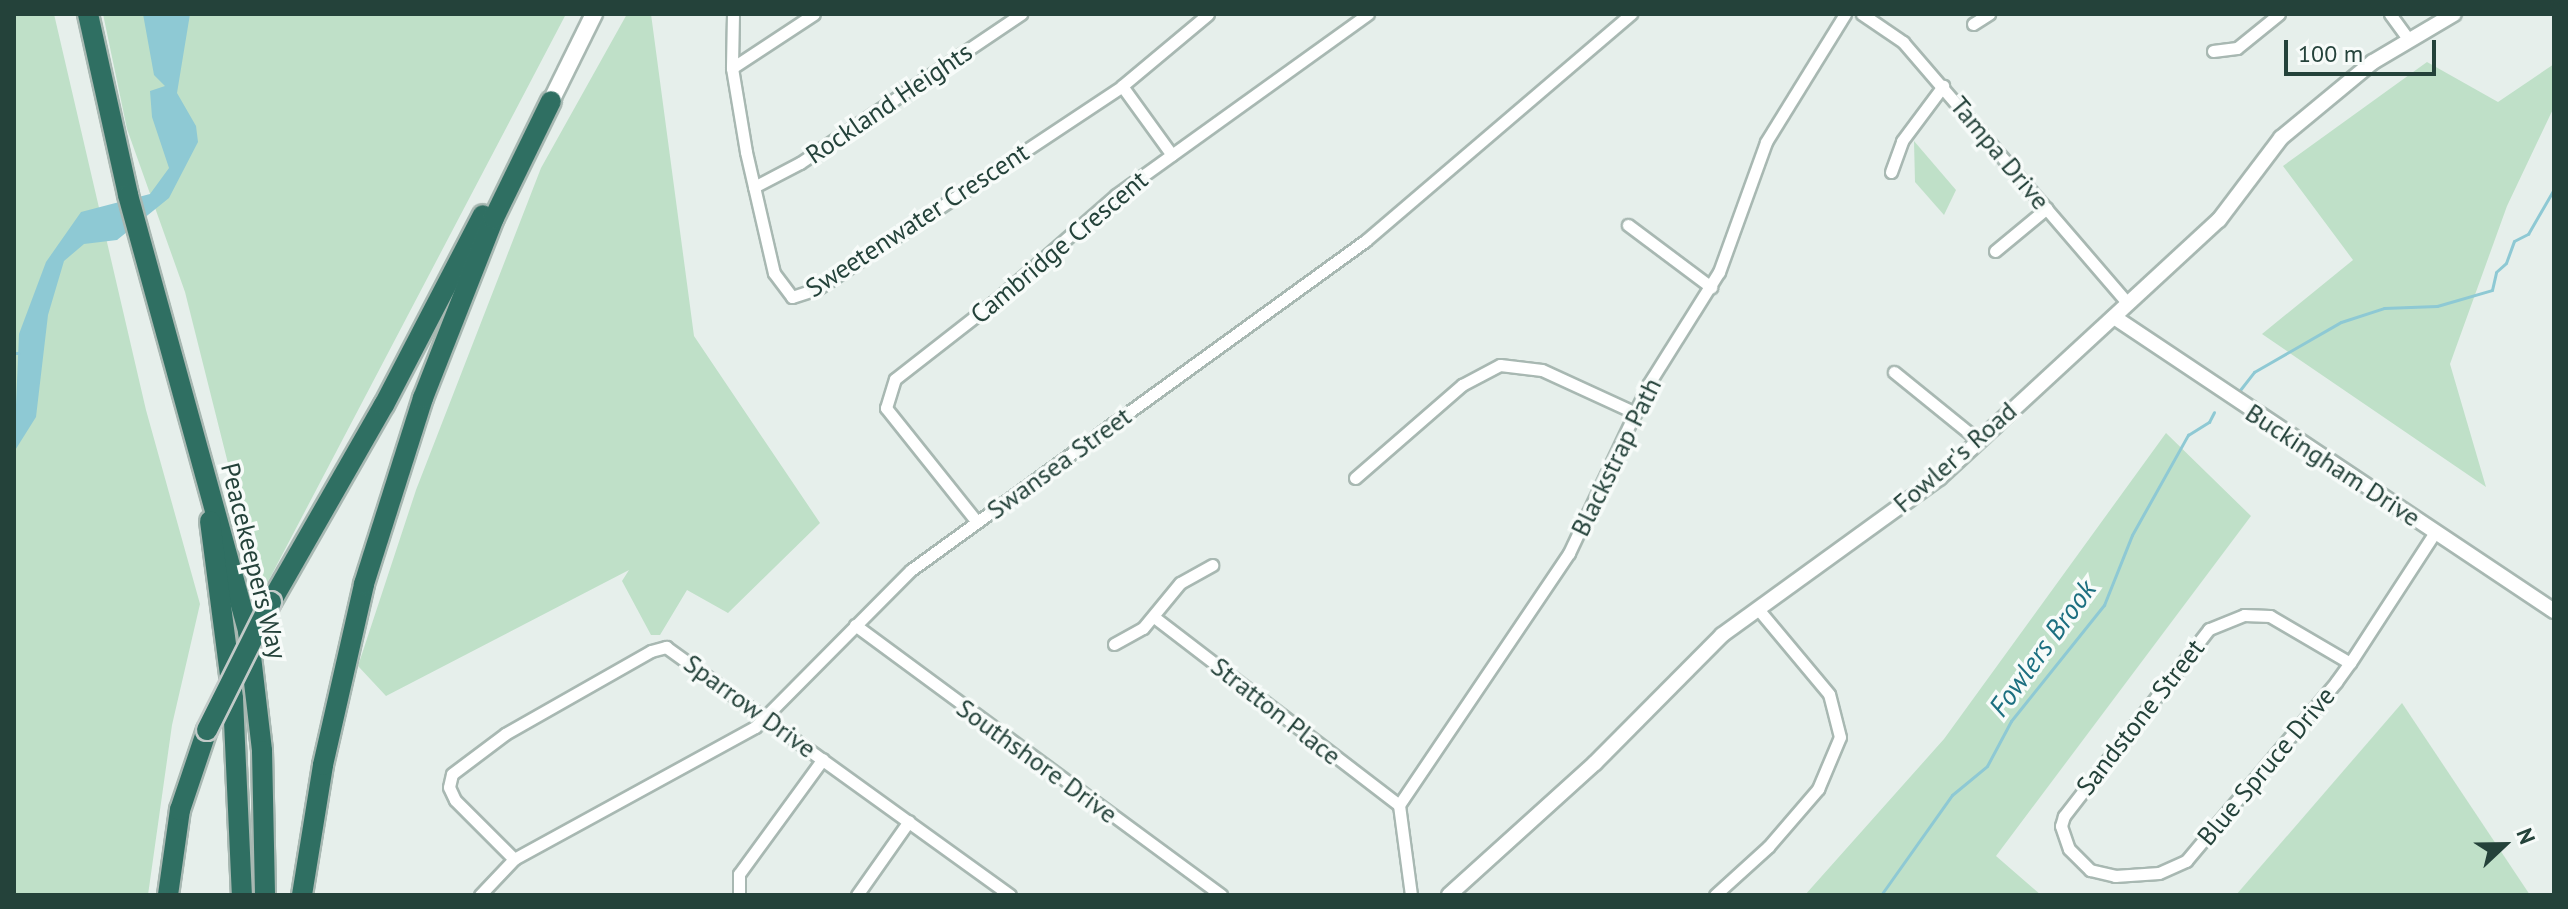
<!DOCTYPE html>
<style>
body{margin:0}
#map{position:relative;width:2568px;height:909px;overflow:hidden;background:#e6efeb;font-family:"PT Sans",sans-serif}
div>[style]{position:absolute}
.green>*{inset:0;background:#bfe0c8}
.water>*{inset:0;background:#8ec9d4}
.stream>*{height:3px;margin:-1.5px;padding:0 1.5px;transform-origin:1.5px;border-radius:1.5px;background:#8ec9d4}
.roads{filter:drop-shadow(2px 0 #a8b8b2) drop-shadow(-2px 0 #a8b8b2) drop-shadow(0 2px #a8b8b2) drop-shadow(0 -2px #a8b8b2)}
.minor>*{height:11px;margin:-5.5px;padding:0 5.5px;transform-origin:5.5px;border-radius:5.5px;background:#fff}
.tertiary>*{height:14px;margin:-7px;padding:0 7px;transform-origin:7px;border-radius:7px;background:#fff}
.secondary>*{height:16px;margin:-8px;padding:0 8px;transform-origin:8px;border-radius:8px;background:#fff}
.motorway>*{height:20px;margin:-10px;padding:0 10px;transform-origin:10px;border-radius:10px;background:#2f6f62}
.bridges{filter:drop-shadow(2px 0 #c2cac8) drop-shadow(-2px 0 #c2cac8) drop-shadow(0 2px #c2cac8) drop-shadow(0 -2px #c2cac8)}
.motorway-bridge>*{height:20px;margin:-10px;padding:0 10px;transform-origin:10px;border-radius:10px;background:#2f6f62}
span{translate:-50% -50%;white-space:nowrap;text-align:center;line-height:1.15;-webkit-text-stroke:7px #f7fbf9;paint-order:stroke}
.street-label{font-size:26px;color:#24423a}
.water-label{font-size:28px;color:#1c6f80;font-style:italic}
.frame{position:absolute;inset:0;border:16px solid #24423a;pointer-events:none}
.north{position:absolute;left:2464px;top:805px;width:80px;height:80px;-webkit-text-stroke:6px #f7fbf9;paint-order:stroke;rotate:68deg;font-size:22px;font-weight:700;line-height:32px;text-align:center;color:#24423a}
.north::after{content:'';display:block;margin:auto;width:28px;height:36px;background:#24423a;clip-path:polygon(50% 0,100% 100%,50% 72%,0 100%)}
.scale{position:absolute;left:2284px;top:40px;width:152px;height:36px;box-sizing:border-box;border:4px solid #24423a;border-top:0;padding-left:10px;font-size:24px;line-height:28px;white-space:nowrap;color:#24423a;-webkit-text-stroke:6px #f7fbf9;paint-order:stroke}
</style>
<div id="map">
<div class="green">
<div style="clip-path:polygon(14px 14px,54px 14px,146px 410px,200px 604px,172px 725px,148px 895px,14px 895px)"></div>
<div style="clip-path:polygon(103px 14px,566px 14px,261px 595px,185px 292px,127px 129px)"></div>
<div style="clip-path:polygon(627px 14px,651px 14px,694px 336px,820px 523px,728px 613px,687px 590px,660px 635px,651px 635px,622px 581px,629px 570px,386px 696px,358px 666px,416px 490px,541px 168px)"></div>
<div style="clip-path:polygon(2427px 62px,2498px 102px,2554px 64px,2554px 107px,2507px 206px,2450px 364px,2486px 487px,2262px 334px,2353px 260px,2283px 166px)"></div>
<div style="clip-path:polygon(1914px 141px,1956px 190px,1944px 215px,1915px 182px)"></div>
<div style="clip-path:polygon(2166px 433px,2251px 516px,1996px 856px,2041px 895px,1805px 895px,1944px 739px)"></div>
<div style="clip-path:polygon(2402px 703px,2530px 895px,2236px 895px)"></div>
</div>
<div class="water">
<div style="clip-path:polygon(143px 14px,190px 14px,177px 93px,196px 126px,198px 142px,169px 198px,117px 240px,84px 244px,64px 261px,48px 315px,36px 417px,14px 452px,19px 334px,46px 262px,81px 212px,150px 194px,169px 168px,152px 117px,150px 91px,165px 86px,154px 75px)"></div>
</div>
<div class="stream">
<div style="left:14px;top:353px;width:5px"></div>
<div style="left:2240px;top:390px;width:23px;rotate:-52deg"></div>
<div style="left:2254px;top:372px;width:100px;rotate:-29.9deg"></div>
<div style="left:2341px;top:322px;width:45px;rotate:-18deg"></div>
<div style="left:2384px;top:308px;width:53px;rotate:-2.2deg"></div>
<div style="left:2437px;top:306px;width:57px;rotate:-16.2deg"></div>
<div style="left:2492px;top:290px;width:18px;rotate:-77deg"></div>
<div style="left:2496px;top:272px;width:13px;rotate:-42deg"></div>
<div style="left:2506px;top:263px;width:23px;rotate:-70deg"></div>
<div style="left:2514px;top:241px;width:16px;rotate:-27deg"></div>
<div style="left:2528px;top:234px;width:52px;rotate:-60deg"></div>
<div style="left:1881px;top:895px;width:123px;rotate:-54.6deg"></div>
<div style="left:1952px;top:795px;width:45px;rotate:-39.6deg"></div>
<div style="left:1987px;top:766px;width:51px;rotate:-61.9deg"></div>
<div style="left:2011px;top:721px;width:149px;rotate:-51.3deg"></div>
<div style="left:2104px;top:605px;width:75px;rotate:-68.2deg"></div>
<div style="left:2132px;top:535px;width:115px;rotate:-60.8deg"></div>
<div style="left:2188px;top:435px;width:25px;rotate:-32deg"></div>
<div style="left:2209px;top:422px;width:11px;rotate:-63deg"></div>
</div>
<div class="roads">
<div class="minor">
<div style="left:733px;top:14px;width:54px;rotate:91.1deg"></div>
<div style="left:732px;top:68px;width:85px;rotate:80.5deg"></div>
<div style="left:746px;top:152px;width:124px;rotate:77deg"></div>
<div style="left:774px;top:273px;width:30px;rotate:53deg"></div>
<div style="left:792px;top:297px;width:26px;rotate:-18deg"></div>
<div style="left:817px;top:289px;width:366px;rotate:-33.6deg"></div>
<div style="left:1122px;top:86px;width:112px;rotate:-39.9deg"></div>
<div style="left:1862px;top:14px;width:50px;rotate:34.3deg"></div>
<div style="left:1903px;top:42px;width:345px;rotate:49.3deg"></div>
<div style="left:2390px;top:14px;width:31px;rotate:54deg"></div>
<div style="left:1973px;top:24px;width:19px;rotate:-32deg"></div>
<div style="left:2213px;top:51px;width:24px;rotate:-7deg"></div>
<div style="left:2237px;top:48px;width:54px;rotate:-39deg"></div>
<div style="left:732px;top:68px;width:98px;rotate:-33.4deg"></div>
<div style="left:1122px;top:86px;width:85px;rotate:54.1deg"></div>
<div style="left:1891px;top:172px;width:33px;rotate:-70deg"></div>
<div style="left:1902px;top:141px;width:69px;rotate:-53.3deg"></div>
<div style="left:754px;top:187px;width:52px;rotate:-27.6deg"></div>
<div style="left:800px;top:163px;width:267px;rotate:-34deg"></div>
<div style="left:1628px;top:225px;width:104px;rotate:36.8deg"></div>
<div style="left:1995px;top:251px;width:67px;rotate:-39.6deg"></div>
<div style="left:1894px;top:372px;width:108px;rotate:39deg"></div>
<div style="left:1355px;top:478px;width:142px;rotate:-41deg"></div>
<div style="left:1462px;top:385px;width:43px;rotate:-27.8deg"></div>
<div style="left:1500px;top:365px;width:42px;rotate:6.8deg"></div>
<div style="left:1542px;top:370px;width:103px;rotate:24.6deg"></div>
<div style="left:977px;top:522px;width:146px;rotate:-128.6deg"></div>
<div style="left:886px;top:408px;width:30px;rotate:-73deg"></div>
<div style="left:895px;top:379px;width:127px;rotate:-38deg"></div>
<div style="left:995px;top:301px;width:161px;rotate:-41.2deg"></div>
<div style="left:1116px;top:195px;width:310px;rotate:-35.7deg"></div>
<div style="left:1154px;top:617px;width:309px;rotate:37.5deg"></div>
<div style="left:855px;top:625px;width:455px;rotate:36.4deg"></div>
<div style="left:1114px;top:644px;width:33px;rotate:-29deg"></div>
<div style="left:1143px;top:628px;width:58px;rotate:-50.6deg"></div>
<div style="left:1180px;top:583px;width:37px;rotate:-29deg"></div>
<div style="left:2350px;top:663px;width:93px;rotate:-149.6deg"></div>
<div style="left:2270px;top:616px;width:26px;rotate:-178deg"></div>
<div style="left:2244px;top:615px;width:38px;rotate:158deg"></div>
<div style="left:2209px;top:629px;width:237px;rotate:127.8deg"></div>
<div style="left:2064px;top:816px;width:10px;rotate:107deg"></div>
<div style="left:2061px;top:826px;width:24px;rotate:71deg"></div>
<div style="left:2069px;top:849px;width:30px;rotate:45deg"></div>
<div style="left:2090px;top:870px;width:26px;rotate:13deg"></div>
<div style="left:2115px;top:876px;width:44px;rotate:-3.9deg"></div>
<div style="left:2159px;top:873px;width:30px;rotate:-24deg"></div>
<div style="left:2186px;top:861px;width:234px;rotate:-50deg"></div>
<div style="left:2336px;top:682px;width:24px;rotate:-54deg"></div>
<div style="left:2350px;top:663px;width:156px;rotate:-57deg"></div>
<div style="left:514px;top:859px;width:83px;rotate:-135deg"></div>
<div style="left:455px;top:800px;width:14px;rotate:-115deg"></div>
<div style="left:449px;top:787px;width:13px;rotate:-77deg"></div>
<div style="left:452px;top:774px;width:66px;rotate:-37deg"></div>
<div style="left:505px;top:734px;width:168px;rotate:-29.6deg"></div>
<div style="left:651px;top:651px;width:16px;rotate:-15deg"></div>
<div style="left:666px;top:647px;width:424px;rotate:35.8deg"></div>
<div style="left:480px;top:895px;width:50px;rotate:-46.6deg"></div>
<div style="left:514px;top:859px;width:275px;rotate:-28.7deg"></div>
<div style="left:755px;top:727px;width:221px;rotate:-45.2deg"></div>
<div style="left:911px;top:570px;width:561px;rotate:-35.93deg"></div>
<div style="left:1365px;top:241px;width:350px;rotate:-40.5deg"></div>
<div style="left:739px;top:895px;width:21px;rotate:-90deg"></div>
<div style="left:739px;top:874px;width:142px;rotate:-53.9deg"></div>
<div style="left:857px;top:895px;width:90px;rotate:-54.9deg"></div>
<div style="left:1411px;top:895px;width:91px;rotate:-97.6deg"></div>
<div style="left:1399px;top:805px;width:304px;rotate:-56deg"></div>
<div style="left:1569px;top:553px;width:186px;rotate:-64.8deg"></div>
<div style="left:1648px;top:385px;width:133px;rotate:-57.9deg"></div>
<div style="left:1719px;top:272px;width:138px;rotate:-70.1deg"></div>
<div style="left:1766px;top:142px;width:150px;rotate:-58.3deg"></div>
<div style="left:1715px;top:895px;width:72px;rotate:-42.2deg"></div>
<div style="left:1768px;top:847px;width:77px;rotate:-49.2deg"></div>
<div style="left:1818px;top:789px;width:56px;rotate:-67.1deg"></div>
<div style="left:1840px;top:737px;width:44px;rotate:-104.3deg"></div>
<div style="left:1829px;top:694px;width:112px;rotate:-129.9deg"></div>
</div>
<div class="tertiary">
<div style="left:2114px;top:317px;width:529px;rotate:33.75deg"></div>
<div style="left:1449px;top:895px;width:197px;rotate:-42.1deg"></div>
<div style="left:1595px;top:763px;width:180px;rotate:-45.2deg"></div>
<div style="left:1722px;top:635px;width:268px;rotate:-35.9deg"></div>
<div style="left:1939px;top:478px;width:381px;rotate:-42.7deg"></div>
<div style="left:2219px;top:220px;width:103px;rotate:-52.9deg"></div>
<div style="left:2281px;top:138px;width:119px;rotate:-39.6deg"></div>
<div style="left:2373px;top:62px;width:94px;rotate:-30.7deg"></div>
</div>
<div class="secondary">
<div style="left:551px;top:101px;width:97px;rotate:-63.7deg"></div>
</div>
<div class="motorway">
<div style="left:88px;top:14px;width:185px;rotate:77.5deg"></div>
<div style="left:128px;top:195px;width:452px;rotate:74.6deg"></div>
<div style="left:248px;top:631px;width:121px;rotate:83.3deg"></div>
<div style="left:262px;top:751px;width:144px;rotate:88.8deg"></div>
<div style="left:210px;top:521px;width:179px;rotate:82.6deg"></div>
<div style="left:233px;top:699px;width:196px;rotate:87.4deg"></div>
<div style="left:271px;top:602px;width:227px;rotate:-60.2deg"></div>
<div style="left:384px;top:405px;width:214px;rotate:-62.5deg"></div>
<div style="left:168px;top:895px;width:86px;rotate:-82deg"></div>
<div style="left:180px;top:810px;width:84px;rotate:-71.4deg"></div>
<div style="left:302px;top:895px;width:132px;rotate:-80.8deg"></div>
<div style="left:323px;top:765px;width:186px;rotate:-77.2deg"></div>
<div style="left:364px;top:584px;width:195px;rotate:-72.4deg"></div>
<div style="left:423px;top:398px;width:193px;rotate:-68.5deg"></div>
<div style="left:494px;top:218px;width:130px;rotate:-64deg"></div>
</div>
</div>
<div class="bridges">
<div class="motorway-bridge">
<div style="left:207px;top:730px;width:143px;rotate:-63.4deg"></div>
</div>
</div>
<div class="street-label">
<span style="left:889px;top:103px;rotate:-34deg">Rockland Heights</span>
<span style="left:2000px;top:153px;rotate:50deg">Tampa Drive</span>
<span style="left:917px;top:220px;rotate:-33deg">Sweetenwater Crescent</span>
<span style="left:1059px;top:247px;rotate:-40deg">Cambridge Crescent</span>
<span style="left:1616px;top:457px;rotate:-64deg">Blackstrap Path</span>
<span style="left:1955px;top:457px;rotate:-41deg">Fowler's Road</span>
<span style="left:1059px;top:463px;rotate:-36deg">Swansea Street</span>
<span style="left:2333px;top:465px;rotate:33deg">Buckingham Drive</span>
<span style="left:254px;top:561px;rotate:76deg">Peacekeepers Way</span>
<span style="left:750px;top:706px;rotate:36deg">Sparrow Drive</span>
<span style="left:1276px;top:711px;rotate:38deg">Stratton Place</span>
<span style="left:2140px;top:717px;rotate:-52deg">Sandstone Street</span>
<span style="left:1037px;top:761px;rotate:36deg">Southshore Drive</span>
<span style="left:2266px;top:766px;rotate:-50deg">Blue Spruce Drive</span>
</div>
<div class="water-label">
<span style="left:2042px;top:648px;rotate:-54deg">Fowlers Brook</span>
</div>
<div class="frame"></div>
<div class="north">N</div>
<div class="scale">100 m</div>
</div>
